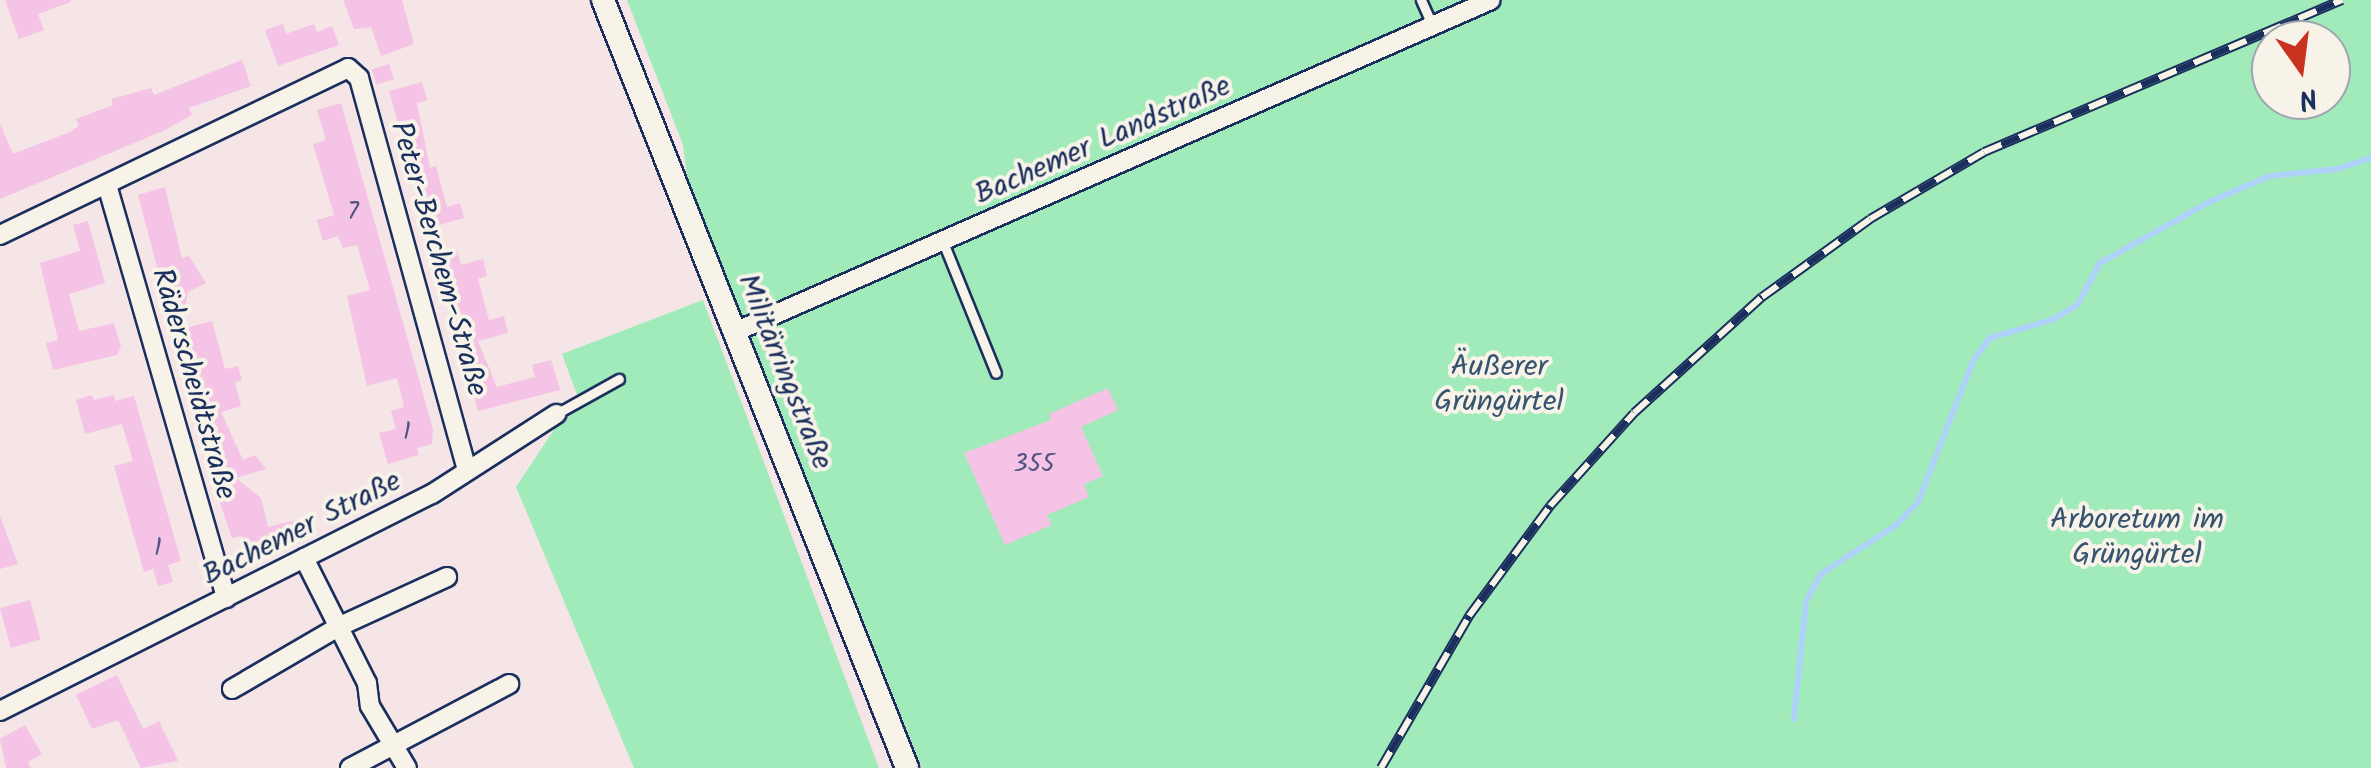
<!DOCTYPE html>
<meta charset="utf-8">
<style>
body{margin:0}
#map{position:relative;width:2371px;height:768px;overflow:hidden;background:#f6e5e7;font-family:Kalam,sans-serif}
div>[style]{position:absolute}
.green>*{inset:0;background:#a1eab9}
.stream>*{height:6px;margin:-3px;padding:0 3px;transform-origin:3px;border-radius:3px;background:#afd3f8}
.building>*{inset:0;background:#f4c3e5;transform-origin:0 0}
.roads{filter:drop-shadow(2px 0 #1b2f5e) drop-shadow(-2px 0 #1b2f5e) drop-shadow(0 2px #1b2f5e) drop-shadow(0 -2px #1b2f5e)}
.service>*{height:9px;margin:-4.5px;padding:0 4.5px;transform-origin:4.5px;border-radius:4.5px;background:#f7f3e8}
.minor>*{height:18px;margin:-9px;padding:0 9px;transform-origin:9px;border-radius:9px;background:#f7f3e8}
.secondary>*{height:22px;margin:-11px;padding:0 11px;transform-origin:11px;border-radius:11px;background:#f7f3e8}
.rail>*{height:10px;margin-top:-5px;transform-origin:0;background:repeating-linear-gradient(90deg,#f7f3e8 0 19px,#1b2f5e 0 38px);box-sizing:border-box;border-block:2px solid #1b2f5e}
span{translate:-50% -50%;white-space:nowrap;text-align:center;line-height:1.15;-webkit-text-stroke:8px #f7f3e8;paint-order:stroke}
.number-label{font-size:25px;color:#515480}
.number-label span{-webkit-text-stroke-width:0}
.street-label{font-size:30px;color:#1b2f5e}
.park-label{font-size:30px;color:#365470}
.north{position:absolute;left:2251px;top:20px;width:100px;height:100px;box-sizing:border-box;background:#f7f3e8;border:2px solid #9fa5b1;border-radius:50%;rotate:166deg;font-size:28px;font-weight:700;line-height:40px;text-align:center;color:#1b2f5e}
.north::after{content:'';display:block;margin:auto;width:35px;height:45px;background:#c8321e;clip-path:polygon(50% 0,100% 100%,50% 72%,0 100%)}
</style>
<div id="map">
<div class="green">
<div style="clip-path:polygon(evenodd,627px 0,2371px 0,2371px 768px,922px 768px,687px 177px,683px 145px,627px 0,2271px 40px,2331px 40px,2331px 100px,2271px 100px,2271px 40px)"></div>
<div style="clip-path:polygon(703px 300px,879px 768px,634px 768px,516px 487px,577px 395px,562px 354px)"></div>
</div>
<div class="stream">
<div style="left:1794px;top:719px;width:119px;rotate:-84.2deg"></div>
<div style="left:1806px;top:601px;width:31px;rotate:-61deg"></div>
<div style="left:1821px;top:574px;width:88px;rotate:-33deg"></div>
<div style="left:1895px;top:526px;width:33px;rotate:-46deg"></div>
<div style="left:1918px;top:502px;width:151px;rotate:-68.7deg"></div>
<div style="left:1973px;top:361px;width:29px;rotate:-54deg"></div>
<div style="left:1990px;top:338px;width:67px;rotate:-16.5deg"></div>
<div style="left:2054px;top:319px;width:28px;rotate:-32deg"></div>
<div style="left:2078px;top:304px;width:47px;rotate:-61.8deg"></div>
<div style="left:2100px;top:263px;width:125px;rotate:-29.2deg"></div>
<div style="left:2209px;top:202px;width:66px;rotate:-23.1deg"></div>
<div style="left:2270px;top:176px;width:67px;rotate:-6deg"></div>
<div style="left:2337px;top:169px;width:36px;rotate:-18deg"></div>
</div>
<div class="building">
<div style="clip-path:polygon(5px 0,71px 0,71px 2px,38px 14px,44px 30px,19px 39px)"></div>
<div style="clip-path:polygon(343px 0,402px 0,414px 44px,381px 56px,371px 27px,354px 29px)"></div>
<div style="clip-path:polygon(283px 24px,286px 34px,314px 24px,317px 32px,332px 26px,339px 45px,278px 66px,265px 30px)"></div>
<div style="clip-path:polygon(242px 60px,251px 86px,189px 108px,192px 115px,163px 131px,0 199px,0 124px,13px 154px,70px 132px,79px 126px,76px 119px,113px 105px,111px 99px,151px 88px,154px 95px)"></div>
<div style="left:389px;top:64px;width:16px;height:18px;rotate:72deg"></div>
<div style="clip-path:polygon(422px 82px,427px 100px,417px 103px,430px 168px,436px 166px,447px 207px,460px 203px,464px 218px,427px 228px,389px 91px)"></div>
<div style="clip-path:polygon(341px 103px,433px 429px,432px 444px,417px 448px,419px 455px,388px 464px,379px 433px,396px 429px,391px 411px,404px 407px,397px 378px,367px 386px,347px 296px,370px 290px,357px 245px,343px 248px,338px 236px,323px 241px,317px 220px,334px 215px,313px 144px,326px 140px,317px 110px)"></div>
<div style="clip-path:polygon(165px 187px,182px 258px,189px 256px,206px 283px,188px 292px,181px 329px,212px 321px,225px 369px,238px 366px,242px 380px,235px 382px,241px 406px,221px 412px,243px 460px,255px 455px,266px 469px,236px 478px,261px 498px,268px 527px,300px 519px,303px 525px,269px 542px,245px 548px,242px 536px,232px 538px,216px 491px,138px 195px)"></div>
<div style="clip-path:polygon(88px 221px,105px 283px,69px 294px,79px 331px,114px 323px,121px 347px,117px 355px,53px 370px,46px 343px,58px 340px,40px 263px,80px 251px,73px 225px)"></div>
<div style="clip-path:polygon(457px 249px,461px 265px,483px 259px,487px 276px,478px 279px,489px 320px,504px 316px,508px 333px,478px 341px,497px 387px,535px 377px,532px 365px,551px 360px,560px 390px,478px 411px,435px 255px)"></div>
<div style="clip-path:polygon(1108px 388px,1118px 410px,1081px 427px,1103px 476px,1084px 484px,1089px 497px,1047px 515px,1052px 525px,1005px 545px,964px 453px,1051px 420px,1049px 414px)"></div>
<div style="clip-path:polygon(92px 395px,94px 400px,114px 395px,115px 401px,134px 396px,181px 561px,168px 565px,173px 582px,158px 586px,153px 569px,144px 572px,114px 466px,133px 461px,122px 424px,85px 434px,76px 400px)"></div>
<div style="clip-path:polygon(0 516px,18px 564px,0 569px)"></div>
<div style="left:30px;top:600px;width:41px;height:31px;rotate:75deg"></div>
<div style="clip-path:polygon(117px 675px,143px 729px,159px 721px,178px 761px,141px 768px,118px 720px,92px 729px,76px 695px)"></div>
<div style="clip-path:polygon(25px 725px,42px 754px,28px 762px,31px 768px,6px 768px,0 739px)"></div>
</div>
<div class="roads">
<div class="service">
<div style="left:1421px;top:0;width:27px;rotate:66deg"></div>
<div style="left:943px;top:242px;width:141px;rotate:68deg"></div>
<div style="left:556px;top:414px;width:72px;rotate:-29.1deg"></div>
</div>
<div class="minor">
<div style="left:107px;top:185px;width:430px;rotate:73.9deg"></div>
<div style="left:0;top:235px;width:386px;rotate:-25.6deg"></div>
<div style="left:348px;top:68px;width:15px;rotate:42deg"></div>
<div style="left:359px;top:78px;width:406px;rotate:74.6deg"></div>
<div style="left:737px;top:331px;width:823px;rotate:-23.7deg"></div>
<div style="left:304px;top:558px;width:140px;rotate:63.3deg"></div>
<div style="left:367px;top:683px;width:23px;rotate:83deg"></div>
<div style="left:370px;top:706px;width:72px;rotate:59.2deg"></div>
<div style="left:232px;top:689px;width:123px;rotate:-30.3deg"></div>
<div style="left:338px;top:627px;width:120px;rotate:-24.6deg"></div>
<div style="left:0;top:711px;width:483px;rotate:-26.7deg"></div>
<div style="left:432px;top:494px;width:148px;rotate:-32.8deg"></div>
<div style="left:350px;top:768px;width:180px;rotate:-27.8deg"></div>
</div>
<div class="secondary">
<div style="left:603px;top:0;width:826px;rotate:68.4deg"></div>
</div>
</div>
<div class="rail">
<div style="left:1381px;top:768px;width:176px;rotate:-59.9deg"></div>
<div style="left:1469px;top:616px;width:137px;rotate:-53.6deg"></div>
<div style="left:1550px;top:506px;width:125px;rotate:-47.9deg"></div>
<div style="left:1634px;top:413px;width:173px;rotate:-42.2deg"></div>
<div style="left:1762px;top:297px;width:133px;rotate:-35.8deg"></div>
<div style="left:1870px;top:219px;width:132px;rotate:-30.4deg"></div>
<div style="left:1984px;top:152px;width:389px;rotate:-23deg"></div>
</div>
<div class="number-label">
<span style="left:353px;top:212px">7</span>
<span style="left:407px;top:432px">1</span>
<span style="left:1034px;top:464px">355</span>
<span style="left:158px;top:548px">1</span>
</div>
<div class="street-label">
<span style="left:1103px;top:141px;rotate:-24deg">Bachemer Landstraße</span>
<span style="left:438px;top:259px;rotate:74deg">Peter-Berchem-Straße</span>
<span style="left:784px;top:372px;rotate:68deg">Militärringstraße</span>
<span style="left:193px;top:384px;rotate:74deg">Räderscheidtstraße</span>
<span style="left:302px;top:529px;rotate:-27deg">Bachemer Straße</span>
</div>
<div class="park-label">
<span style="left:1499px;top:384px">Äußerer<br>Grüngürtel</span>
<span style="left:2137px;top:537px">Arboretum im<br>Grüngürtel</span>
</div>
<div class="north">N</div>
</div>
